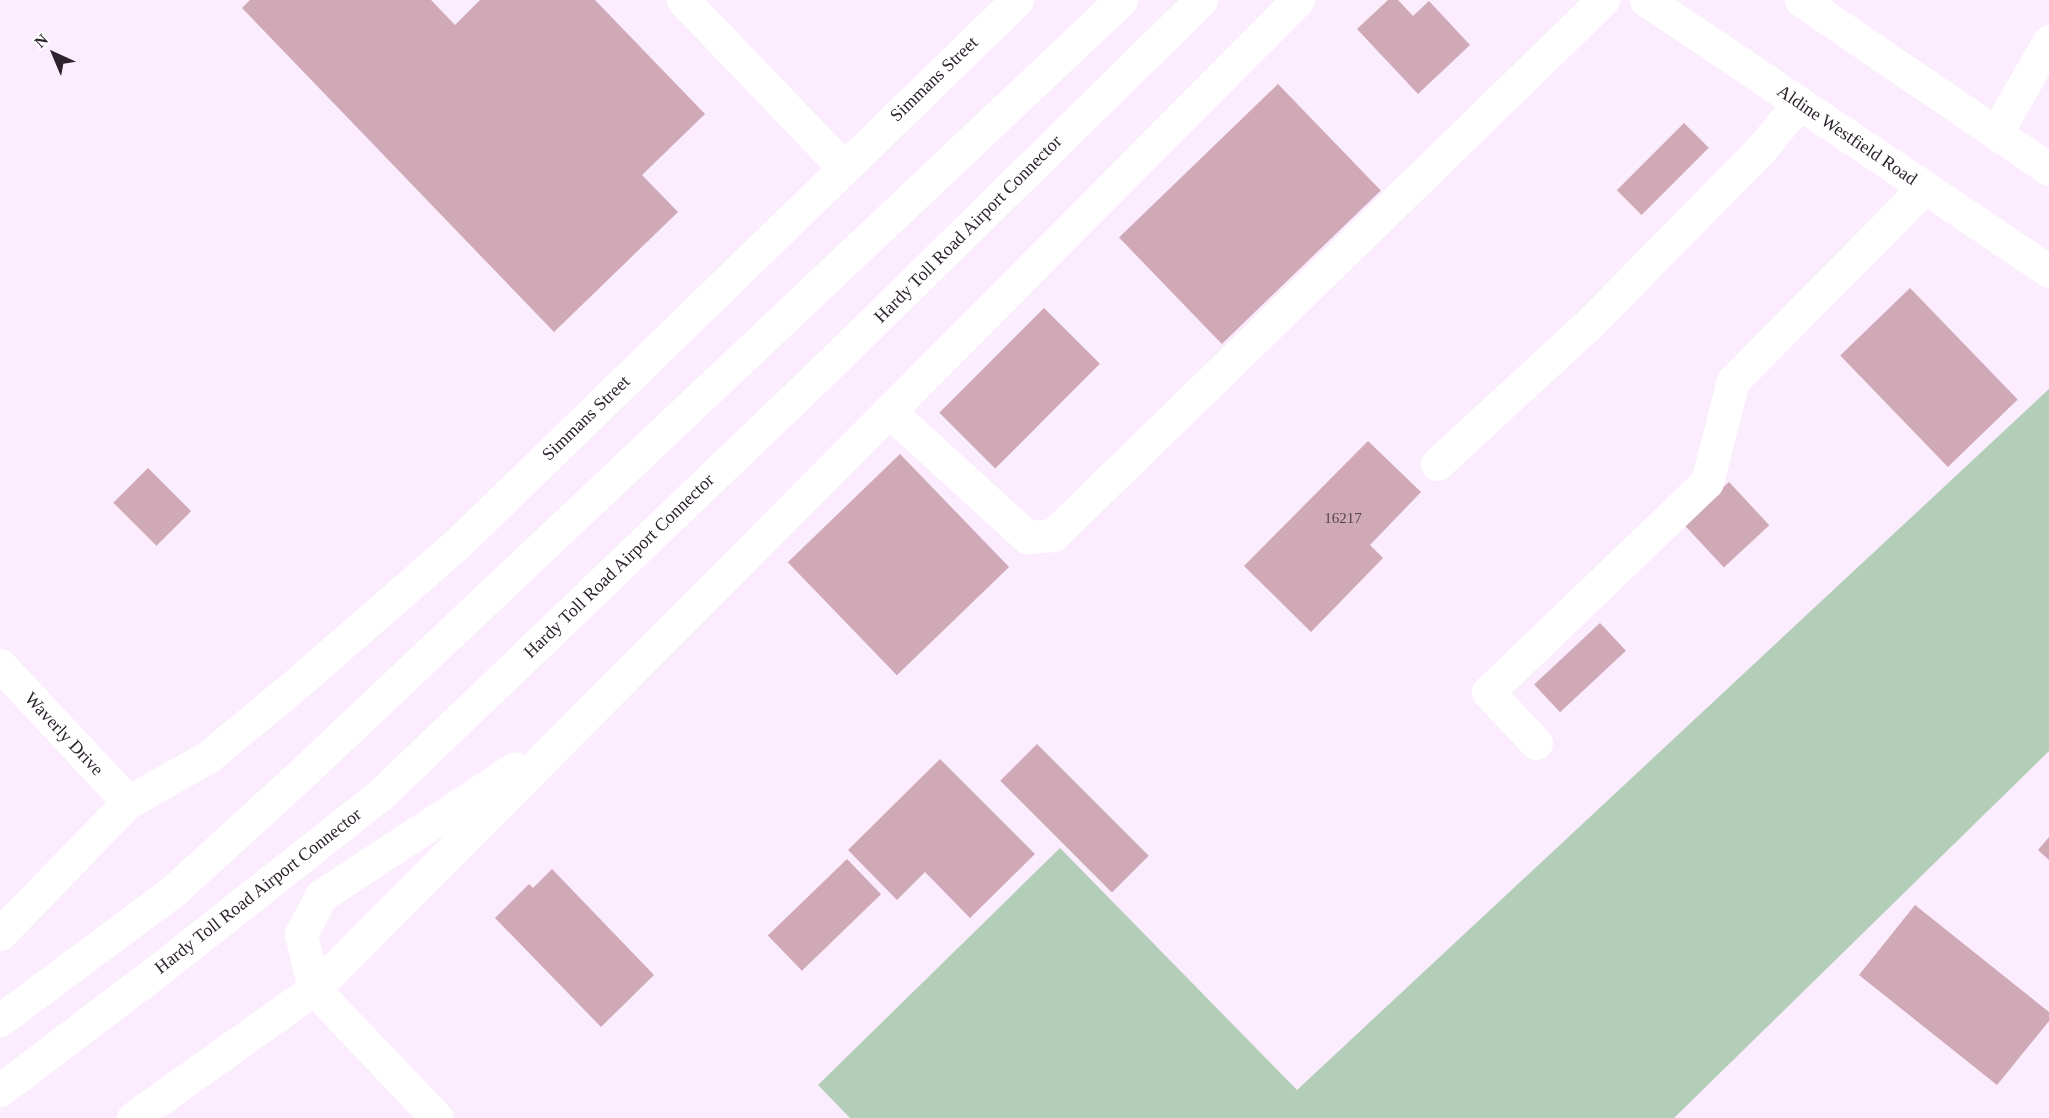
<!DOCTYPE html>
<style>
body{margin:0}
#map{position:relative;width:2049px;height:1118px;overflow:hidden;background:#fbecfe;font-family:Georgia,serif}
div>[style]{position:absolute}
.green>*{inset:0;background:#b3ceb8}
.building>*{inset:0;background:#cfa9b5;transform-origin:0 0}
.minor>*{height:33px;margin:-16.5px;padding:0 16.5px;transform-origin:16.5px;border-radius:16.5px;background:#fff}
.major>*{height:33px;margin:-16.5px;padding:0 16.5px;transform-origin:16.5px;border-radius:16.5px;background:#fff}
.highway>*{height:33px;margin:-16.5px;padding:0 16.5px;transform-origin:16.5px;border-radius:16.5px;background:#fff}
span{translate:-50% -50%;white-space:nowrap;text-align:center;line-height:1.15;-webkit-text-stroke:6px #fff;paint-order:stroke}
.number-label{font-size:15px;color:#55444f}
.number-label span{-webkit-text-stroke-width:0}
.street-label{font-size:18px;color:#2c232d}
.north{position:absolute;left:24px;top:24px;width:60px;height:60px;-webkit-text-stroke:4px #fff;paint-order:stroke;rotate:316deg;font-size:16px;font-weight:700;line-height:24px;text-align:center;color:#2c232d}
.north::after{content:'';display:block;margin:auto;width:21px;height:27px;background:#2c232d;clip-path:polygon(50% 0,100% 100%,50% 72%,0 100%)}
</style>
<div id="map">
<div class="green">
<div style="clip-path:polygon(2049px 389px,2049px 751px,1674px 1118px,850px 1118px,818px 1085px,1060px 848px,1297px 1090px)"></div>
</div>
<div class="building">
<div style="clip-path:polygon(250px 0,431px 0,455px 25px,480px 0,595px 0,705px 114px,642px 175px,678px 212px,554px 332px,242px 8px)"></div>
<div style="clip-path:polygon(1388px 0,1398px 0,1413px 16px,1429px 1px,1470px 45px,1418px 94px,1357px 29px)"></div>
<div style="left:1278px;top:84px;width:148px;height:221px;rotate:46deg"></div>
<div style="left:1684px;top:123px;width:35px;height:95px;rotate:45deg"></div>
<div style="left:1910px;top:288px;width:155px;height:97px;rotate:46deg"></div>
<div style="left:1044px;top:308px;width:79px;height:148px;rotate:45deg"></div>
<div style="clip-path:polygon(1368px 441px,1421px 492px,1370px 545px,1383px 558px,1311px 632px,1244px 566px)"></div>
<div style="left:900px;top:454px;width:157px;height:156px;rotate:46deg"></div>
<div style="left:148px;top:468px;width:61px;height:49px;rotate:45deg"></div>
<div style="left:1729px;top:482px;width:59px;height:62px;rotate:47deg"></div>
<div style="left:1600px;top:623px;width:38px;height:90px;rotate:47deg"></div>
<div style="left:1037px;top:744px;width:158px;height:52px;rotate:45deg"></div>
<div style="clip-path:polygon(940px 759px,1035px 854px,970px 918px,925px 872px,897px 900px,848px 850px)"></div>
<div style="clip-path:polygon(2049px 837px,2049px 860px,2038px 850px)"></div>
<div style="left:847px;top:859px;width:49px;height:110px;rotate:46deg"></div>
<div style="clip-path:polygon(552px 869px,654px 975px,601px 1027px,495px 918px,529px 884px,533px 888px)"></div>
<div style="clip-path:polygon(1915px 905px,2049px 1012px,2049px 1021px,1997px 1085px,1859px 975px)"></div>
</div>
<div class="minor">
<div style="left:683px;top:0;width:231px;rotate:46.2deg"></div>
<div style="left:1996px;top:133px;width:106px;rotate:-60.1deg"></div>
<div style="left:889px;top:411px;width:187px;rotate:42.4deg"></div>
<div style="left:1027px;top:537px;width:26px;rotate:-4deg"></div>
<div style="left:1053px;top:535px;width:767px;rotate:-44.21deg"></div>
<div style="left:1437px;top:464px;width:209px;rotate:-42.7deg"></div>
<div style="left:1591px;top:322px;width:243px;rotate:-45.5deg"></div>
<div style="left:1761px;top:149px;width:60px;rotate:-50.4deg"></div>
<div style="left:0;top:665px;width:187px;rotate:46.9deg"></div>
<div style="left:1536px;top:743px;width:70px;rotate:-133.3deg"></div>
<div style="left:1488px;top:692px;width:303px;rotate:-43.8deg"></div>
<div style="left:1707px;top:482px;width:104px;rotate:-75.6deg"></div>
<div style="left:1733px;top:381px;width:273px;rotate:-45.3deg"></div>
<div style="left:314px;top:989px;width:178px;rotate:46.4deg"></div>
</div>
<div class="major">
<div style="left:1646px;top:0;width:486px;rotate:33.9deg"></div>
<div style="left:1801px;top:0;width:300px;rotate:34.3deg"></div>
<div style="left:128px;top:802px;width:92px;rotate:-29.4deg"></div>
<div style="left:208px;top:757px;width:114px;rotate:-39.7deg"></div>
<div style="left:296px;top:684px;width:213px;rotate:-41deg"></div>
<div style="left:457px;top:544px;width:781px;rotate:-44.17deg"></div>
<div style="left:314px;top:989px;width:1395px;rotate:-45.15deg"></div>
<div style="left:314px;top:989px;width:57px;rotate:-103.3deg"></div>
<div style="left:301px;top:934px;width:43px;rotate:-62.2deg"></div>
<div style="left:321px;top:896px;width:232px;rotate:-33.4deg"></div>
</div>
<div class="highway">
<div style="left:0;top:934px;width:184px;rotate:-45.9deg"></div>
<div style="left:0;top:1020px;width:214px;rotate:-36.7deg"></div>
<div style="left:172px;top:892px;width:172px;rotate:-42.4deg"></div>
<div style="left:299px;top:776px;width:1130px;rotate:-43.35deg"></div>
<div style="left:0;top:1090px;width:203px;rotate:-37.2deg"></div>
<div style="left:162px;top:967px;width:279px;rotate:-38.3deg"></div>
<div style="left:381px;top:794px;width:615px;rotate:-43.75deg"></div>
<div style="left:825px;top:369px;width:527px;rotate:-44.46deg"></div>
<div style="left:133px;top:1118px;width:222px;rotate:-35.5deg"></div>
</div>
<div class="number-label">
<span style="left:1343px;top:519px">16217</span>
</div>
<div class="street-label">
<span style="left:934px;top:79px;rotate:-44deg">Simmans Street</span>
<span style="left:1847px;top:135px;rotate:34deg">Aldine Westfield Road</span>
<span style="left:968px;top:229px;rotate:-45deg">Hardy Toll Road Airport Connector</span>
<span style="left:586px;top:418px;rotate:-44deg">Simmans Street</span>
<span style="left:619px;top:566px;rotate:-44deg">Hardy Toll Road Airport Connector</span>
<span style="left:64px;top:734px;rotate:47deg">Waverly Drive</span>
<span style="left:258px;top:891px;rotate:-38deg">Hardy Toll Road Airport Connector</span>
</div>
<div class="north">N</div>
</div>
